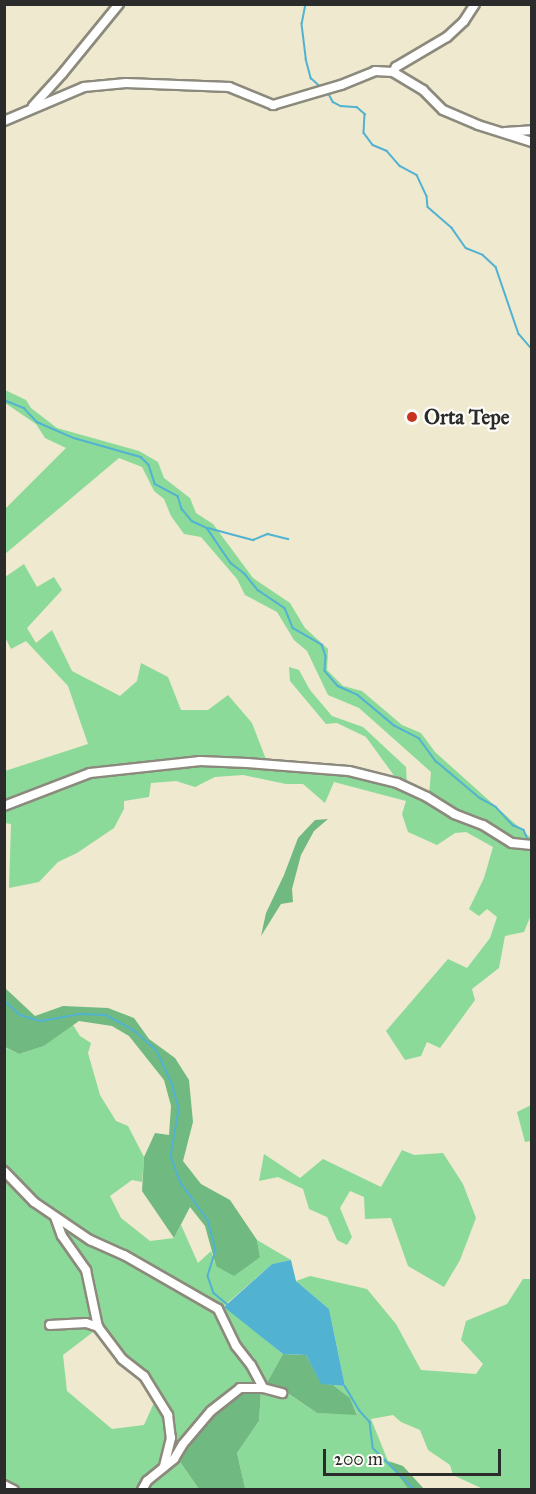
<!DOCTYPE html>
<style>
body{margin:0}
#map{position:relative;width:536px;height:1494px;overflow:hidden;background:#eee9cf;font-family:"IM FELL Great Primer",serif}
div>[style]{position:absolute}
.green>*{inset:0;background:#8bda99}
.forest>*{inset:0;background:#70ba81}
.water>*{inset:0;background:#52b2d1}
.stream>*{height:1.5px;margin:-0.75px;padding:0 0.75px;transform-origin:0.75px;border-radius:0.75px;background:#52b2d1}
.roads{filter:drop-shadow(2px 0 #8c8a7d) drop-shadow(-2px 0 #8c8a7d) drop-shadow(0 2px #8c8a7d) drop-shadow(0 -2px #8c8a7d)}
.minor>*{height:8px;margin:-4px;padding:0 4px;transform-origin:4px;border-radius:4px;background:#fff}
.dots>*{width:16px;height:16px;translate:-50% -50%;box-sizing:border-box;border:3px solid #fdfcf7;border-radius:50%}
span{translate:-50% -50%;white-space:nowrap;text-align:center;line-height:1.15;-webkit-text-stroke:4.5px #fdfcf7;paint-order:stroke}
.poi-label{font-size:21px;color:#2b2b2b;font-weight:700}
.left{translate:0 -50%;text-align:left}
.frame{position:absolute;inset:0;border:6px solid #2b2b2b;pointer-events:none}
.scale{position:absolute;left:323px;top:1449px;width:178px;height:27px;box-sizing:border-box;border:3px solid #2b2b2b;border-top:0;padding-left:8px;font-size:18px;line-height:21px;white-space:nowrap;color:#2b2b2b;-webkit-text-stroke:4px #fdfcf7;paint-order:stroke}
</style>
<div id="map">
<div class="green">
<div style="clip-path:polygon(5px 390px,26px 400px,31px 408px,57px 428px,139px 451px,158px 462px,164px 478px,190px 498px,196px 513px,213px 524px,253px 578px,290px 603px,305px 628px,328px 649px,327px 670px,343px 686px,362px 691px,402px 725px,421px 733px,435px 752px,531px 838px,531px 842px,512px 841px,454px 812px,429px 795px,431px 772px,359px 708px,328px 695px,307px 651px,294px 640px,277px 612px,245px 595px,237px 579px,201px 537px,184px 534px,171px 516px,164px 499px,154px 491px,142px 467px,119px 458px,5px 554px,5px 509px,66px 448px,45px 438px,36px 424px,5px 403px)"></div>
<div style="clip-path:polygon(24px 564px,37px 587px,54px 577px,62px 590px,27px 628px,36px 643px,52px 630px,72px 671px,120px 696px,137px 681px,141px 663px,168px 677px,181px 710px,208px 710px,228px 695px,252px 723px,267px 762px,118px 767px,5px 804px,5px 771px,88px 744px,68px 686px,26px 641px,11px 649px,5px 637px,5px 577px)"></div>
<div style="clip-path:polygon(289px 667px,299px 670px,310px 690px,332px 716px,363px 727px,406px 767px,407px 785px,398px 781px,366px 737px,337px 723px,326px 724px,290px 681px)"></div>
<div style="clip-path:polygon(200px 765px,246px 765px,364px 777px,398px 787px,426px 799px,509px 846px,531px 848px,531px 915px,524px 932px,505px 936px,499px 968px,472px 989px,475px 1000px,440px 1048px,427px 1042px,421px 1056px,405px 1060px,386px 1031px,448px 959px,467px 968px,490px 938px,497px 917px,487px 909px,479px 916px,469px 909px,484px 878px,493px 847px,466px 832px,455px 833px,437px 845px,408px 832px,402px 814px,406px 801px,334px 782px,325px 803px,303px 784px,286px 784px,243px 775px,215px 777px,195px 787px,176px 781px,151px 783px,149px 797px,124px 801px,124px 809px,114px 828px,77px 853px,58px 862px,39px 882px,9px 888px,11px 824px,5px 823px,5px 809px,90px 776px)"></div>
<div style="clip-path:polygon(73px 1025px,80px 1036px,91px 1043px,88px 1053px,100px 1095px,116px 1121px,128px 1126px,144px 1157px,142px 1182px,132px 1180px,110px 1196px,121px 1218px,150px 1241px,174px 1238px,181px 1225px,198px 1263px,211px 1251px,216px 1266px,260px 1257px,257px 1240px,291px 1260px,272px 1264px,224px 1306px,283px 1354px,265px 1386px,238px 1345px,218px 1308px,91px 1239px,35px 1200px,5px 1169px,4px 1047px,19px 1054px,44px 1046px)"></div>
<div style="clip-path:polygon(531px 1105px,531px 1141px,525px 1142px,517px 1112px)"></div>
<div style="clip-path:polygon(402px 1150px,414px 1155px,443px 1153px,463px 1184px,476px 1218px,460px 1260px,444px 1287px,408px 1266px,391px 1218px,365px 1219px,364px 1197px,350px 1191px,340px 1208px,352px 1237px,347px 1245px,337px 1240px,327px 1217px,309px 1209px,303px 1189px,278px 1177px,259px 1181px,264px 1154px,300px 1178px,323px 1159px,381px 1187px)"></div>
<div style="clip-path:polygon(5px 1174px,51px 1217px,83px 1272px,96px 1324px,86px 1325px,97px 1329px,63px 1355px,67px 1391px,112px 1429px,144px 1425px,157px 1396px,167px 1416px,169px 1437px,162px 1466px,140px 1489px,21px 1489px,5px 1482px)"></div>
<div style="clip-path:polygon(62px 1227px,93px 1246px,125px 1258px,175px 1291px,217px 1312px,260px 1386px,240px 1386px,166px 1464px,170px 1414px,147px 1375px,122px 1356px,101px 1326px,89px 1269px,64px 1235px)"></div>
<div style="clip-path:polygon(310px 1276px,367px 1289px,396px 1324px,421px 1370px,476px 1374px,483px 1364px,461px 1340px,466px 1321px,507px 1304px,523px 1279px,531px 1279px,531px 1489px,483px 1489px,453px 1475px,450px 1465px,428px 1450px,420px 1430px,401px 1422px,393px 1415px,371px 1419px,388px 1461px,408px 1489px,227px 1490px,245px 1488px,237px 1453px,259px 1421px,261px 1391px,282px 1397px,287px 1393px,317px 1413px,357px 1414px,350px 1398px,333px 1385px,345px 1386px,329px 1309px,296px 1281px)"></div>
<div style="clip-path:polygon(178px 1459px,199px 1489px,145px 1490px,149px 1483px)"></div>
</div>
<div class="forest">
<div style="clip-path:polygon(328px 819px,314px 831px,301px 855px,292px 889px,293px 902px,281px 904px,261px 936px,266px 913px,284px 875px,298px 838px,315px 820px)"></div>
<div style="clip-path:polygon(4px 987px,35px 1016px,63px 1006px,108px 1008px,134px 1018px,149px 1039px,175px 1058px,189px 1080px,193px 1122px,183px 1161px,201px 1184px,230px 1200px,257px 1240px,260px 1257px,234px 1276px,216px 1266px,205px 1226px,190px 1207px,174px 1238px,142px 1191px,144px 1157px,155px 1133px,169px 1135px,171px 1106px,164px 1080px,129px 1036px,112px 1026px,79px 1021px,44px 1046px,19px 1054px,5px 1047px)"></div>
<div style="clip-path:polygon(283px 1354px,306px 1355px,321px 1383px,333px 1385px,350px 1398px,357px 1415px,317px 1413px,283px 1390px,265px 1386px)"></div>
<div style="clip-path:polygon(241px 1390px,261px 1391px,259px 1421px,237px 1453px,245px 1488px,199px 1489px,178px 1459px,211px 1413px)"></div>
<div style="clip-path:polygon(388px 1461px,403px 1466px,424px 1489px,408px 1489px)"></div>
</div>
<div class="water">
<div style="clip-path:polygon(291px 1260px,296px 1281px,329px 1309px,345px 1386px,321px 1384px,306px 1355px,283px 1354px,224px 1307px,272px 1264px)"></div>
</div>
<div class="stream">
<div style="left:306px;top:4px;width:20px;rotate:101deg"></div>
<div style="left:302px;top:24px;width:35px;rotate:83deg"></div>
<div style="left:306px;top:59px;width:20px;rotate:75deg"></div>
<div style="left:311px;top:78px;width:15px;rotate:42deg"></div>
<div style="left:329px;top:94px;width:9px;rotate:63deg"></div>
<div style="left:333px;top:102px;width:9px;rotate:27deg"></div>
<div style="left:341px;top:106px;width:16px;rotate:4deg"></div>
<div style="left:357px;top:107px;width:11px;rotate:41deg"></div>
<div style="left:365px;top:114px;width:19px;rotate:93deg"></div>
<div style="left:364px;top:133px;width:15px;rotate:53deg"></div>
<div style="left:373px;top:145px;width:15px;rotate:23deg"></div>
<div style="left:387px;top:151px;width:20px;rotate:49deg"></div>
<div style="left:400px;top:166px;width:19px;rotate:28deg"></div>
<div style="left:417px;top:175px;width:23px;rotate:65deg"></div>
<div style="left:427px;top:196px;width:11px;rotate:85deg"></div>
<div style="left:428px;top:207px;width:32px;rotate:41deg"></div>
<div style="left:452px;top:228px;width:24px;rotate:55deg"></div>
<div style="left:466px;top:248px;width:18px;rotate:22deg"></div>
<div style="left:483px;top:255px;width:18px;rotate:43deg"></div>
<div style="left:496px;top:267px;width:71px;rotate:71.1deg"></div>
<div style="left:519px;top:334px;width:20px;rotate:49deg"></div>
<div style="left:4px;top:400px;width:22px;rotate:22deg"></div>
<div style="left:24px;top:408px;width:19px;rotate:47deg"></div>
<div style="left:37px;top:422px;width:40px;rotate:23.4deg"></div>
<div style="left:74px;top:438px;width:70px;rotate:15.8deg"></div>
<div style="left:141px;top:457px;width:11px;rotate:45deg"></div>
<div style="left:149px;top:465px;width:20px;rotate:72deg"></div>
<div style="left:155px;top:484px;width:26px;rotate:28deg"></div>
<div style="left:178px;top:496px;width:14px;rotate:73deg"></div>
<div style="left:182px;top:509px;width:16px;rotate:50deg"></div>
<div style="left:192px;top:521px;width:17px;rotate:25deg"></div>
<div style="left:207px;top:528px;width:42px;rotate:55.6deg"></div>
<div style="left:231px;top:563px;width:18px;rotate:38deg"></div>
<div style="left:245px;top:574px;width:21px;rotate:51deg"></div>
<div style="left:258px;top:590px;width:32px;rotate:34deg"></div>
<div style="left:285px;top:608px;width:22px;rotate:68deg"></div>
<div style="left:293px;top:628px;width:34px;rotate:30deg"></div>
<div style="left:322px;top:645px;width:12px;rotate:70deg"></div>
<div style="left:326px;top:656px;width:15px;rotate:94deg"></div>
<div style="left:325px;top:671px;width:20px;rotate:49deg"></div>
<div style="left:338px;top:686px;width:22px;rotate:24deg"></div>
<div style="left:358px;top:695px;width:48px;rotate:40deg"></div>
<div style="left:395px;top:726px;width:27px;rotate:27deg"></div>
<div style="left:419px;top:738px;width:29px;rotate:54deg"></div>
<div style="left:436px;top:761px;width:57px;rotate:40.1deg"></div>
<div style="left:480px;top:798px;width:18px;rotate:29deg"></div>
<div style="left:496px;top:807px;width:25px;rotate:47deg"></div>
<div style="left:513px;top:825px;width:12px;rotate:24deg"></div>
<div style="left:524px;top:830px;width:11px;rotate:68deg"></div>
<div style="left:208px;top:528px;width:47px;rotate:14.9deg"></div>
<div style="left:253px;top:540px;width:16px;rotate:-22deg"></div>
<div style="left:268px;top:534px;width:21px;rotate:14deg"></div>
<div style="left:4px;top:1000px;width:22px;rotate:43deg"></div>
<div style="left:20px;top:1015px;width:22px;rotate:16deg"></div>
<div style="left:41px;top:1021px;width:39px;rotate:-10deg"></div>
<div style="left:79px;top:1014px;width:27px;rotate:2deg"></div>
<div style="left:106px;top:1015px;width:33px;rotate:29deg"></div>
<div style="left:135px;top:1031px;width:30px;rotate:42deg"></div>
<div style="left:157px;top:1051px;width:35px;rotate:65deg"></div>
<div style="left:172px;top:1083px;width:28px;rotate:75deg"></div>
<div style="left:179px;top:1110px;width:47px;rotate:99.9deg"></div>
<div style="left:171px;top:1156px;width:29px;rotate:70deg"></div>
<div style="left:181px;top:1183px;width:46px;rotate:53.9deg"></div>
<div style="left:208px;top:1220px;width:31px;rotate:75deg"></div>
<div style="left:216px;top:1250px;width:27px;rotate:107deg"></div>
<div style="left:208px;top:1276px;width:18px;rotate:71deg"></div>
<div style="left:214px;top:1293px;width:17px;rotate:40deg"></div>
<div style="left:345px;top:1386px;width:29px;rotate:59deg"></div>
<div style="left:360px;top:1411px;width:15px;rotate:48deg"></div>
<div style="left:370px;top:1422px;width:26px;rotate:83deg"></div>
<div style="left:373px;top:1448px;width:59px;rotate:45deg"></div>
</div>
<div class="roads">
<div class="minor">
<div style="left:393px;top:72px;width:6px;rotate:-59deg"></div>
<div style="left:396px;top:67px;width:59px;rotate:-30.5deg"></div>
<div style="left:447px;top:37px;width:23px;rotate:-43deg"></div>
<div style="left:464px;top:21px;width:20px;rotate:-57deg"></div>
<div style="left:33px;top:106px;width:43px;rotate:-47.8deg"></div>
<div style="left:62px;top:74px;width:90px;rotate:-50.8deg"></div>
<div style="left:4px;top:121px;width:87px;rotate:-23deg"></div>
<div style="left:84px;top:87px;width:42px;rotate:-5.4deg"></div>
<div style="left:126px;top:83px;width:103px;rotate:2.2deg"></div>
<div style="left:229px;top:87px;width:48px;rotate:22.2deg"></div>
<div style="left:273px;top:105px;width:71px;rotate:-16.4deg"></div>
<div style="left:341px;top:85px;width:37px;rotate:-22deg"></div>
<div style="left:375px;top:71px;width:18px;rotate:3deg"></div>
<div style="left:393px;top:72px;width:35px;rotate:31deg"></div>
<div style="left:423px;top:90px;width:28px;rotate:45deg"></div>
<div style="left:443px;top:110px;width:38px;rotate:23deg"></div>
<div style="left:478px;top:125px;width:57px;rotate:17.5deg"></div>
<div style="left:505px;top:132px;width:27px;rotate:-4deg"></div>
<div style="left:4px;top:806px;width:92px;rotate:-21deg"></div>
<div style="left:90px;top:773px;width:111px;rotate:-6.2deg"></div>
<div style="left:200px;top:761px;width:47px;rotate:2.4deg"></div>
<div style="left:247px;top:763px;width:102px;rotate:4.5deg"></div>
<div style="left:349px;top:771px;width:49px;rotate:14deg"></div>
<div style="left:397px;top:783px;width:33px;rotate:25deg"></div>
<div style="left:427px;top:797px;width:32px;rotate:32deg"></div>
<div style="left:454px;top:814px;width:31px;rotate:21deg"></div>
<div style="left:483px;top:825px;width:34px;rotate:32deg"></div>
<div style="left:512px;top:843px;width:20px;rotate:6deg"></div>
<div style="left:4px;top:1171px;width:43px;rotate:45.9deg"></div>
<div style="left:34px;top:1202px;width:68px;rotate:34.2deg"></div>
<div style="left:90px;top:1240px;width:37px;rotate:24deg"></div>
<div style="left:124px;top:1255px;width:108px;rotate:29.9deg"></div>
<div style="left:218px;top:1309px;width:41px;rotate:64.1deg"></div>
<div style="left:236px;top:1346px;width:24px;rotate:52deg"></div>
<div style="left:251px;top:1365px;width:26px;rotate:62deg"></div>
<div style="left:55px;top:1217px;width:20px;rotate:70deg"></div>
<div style="left:62px;top:1236px;width:42px;rotate:54.8deg"></div>
<div style="left:86px;top:1270px;width:58px;rotate:78.1deg"></div>
<div style="left:50px;top:1325px;width:36px;rotate:-3deg"></div>
<div style="left:86px;top:1323px;width:13px;rotate:18deg"></div>
<div style="left:98px;top:1327px;width:40px;rotate:53deg"></div>
<div style="left:122px;top:1359px;width:28px;rotate:38deg"></div>
<div style="left:144px;top:1376px;width:46px;rotate:58.4deg"></div>
<div style="left:168px;top:1415px;width:23px;rotate:83deg"></div>
<div style="left:171px;top:1438px;width:30px;rotate:104deg"></div>
<div style="left:4px;top:1485px;width:11px;rotate:27deg"></div>
<div style="left:142px;top:1490px;width:10px;rotate:-61deg"></div>
<div style="left:147px;top:1481px;width:35px;rotate:-39deg"></div>
<div style="left:174px;top:1459px;width:17px;rotate:-59deg"></div>
<div style="left:183px;top:1444px;width:43px;rotate:-49.7deg"></div>
<div style="left:211px;top:1411px;width:37px;rotate:-38deg"></div>
<div style="left:240px;top:1388px;width:23px"></div>
<div style="left:263px;top:1388px;width:20px;rotate:15deg"></div>
</div>
</div>
<div class="dots">
<div style="left:412px;top:417px;background:#c8321e"></div>
</div>
<div class="poi-label">
<span class="left" style="left:424px;top:417px">Orta Tepe</span>
</div>
<div class="frame"></div>
<div class="scale">200 m</div>
</div>
